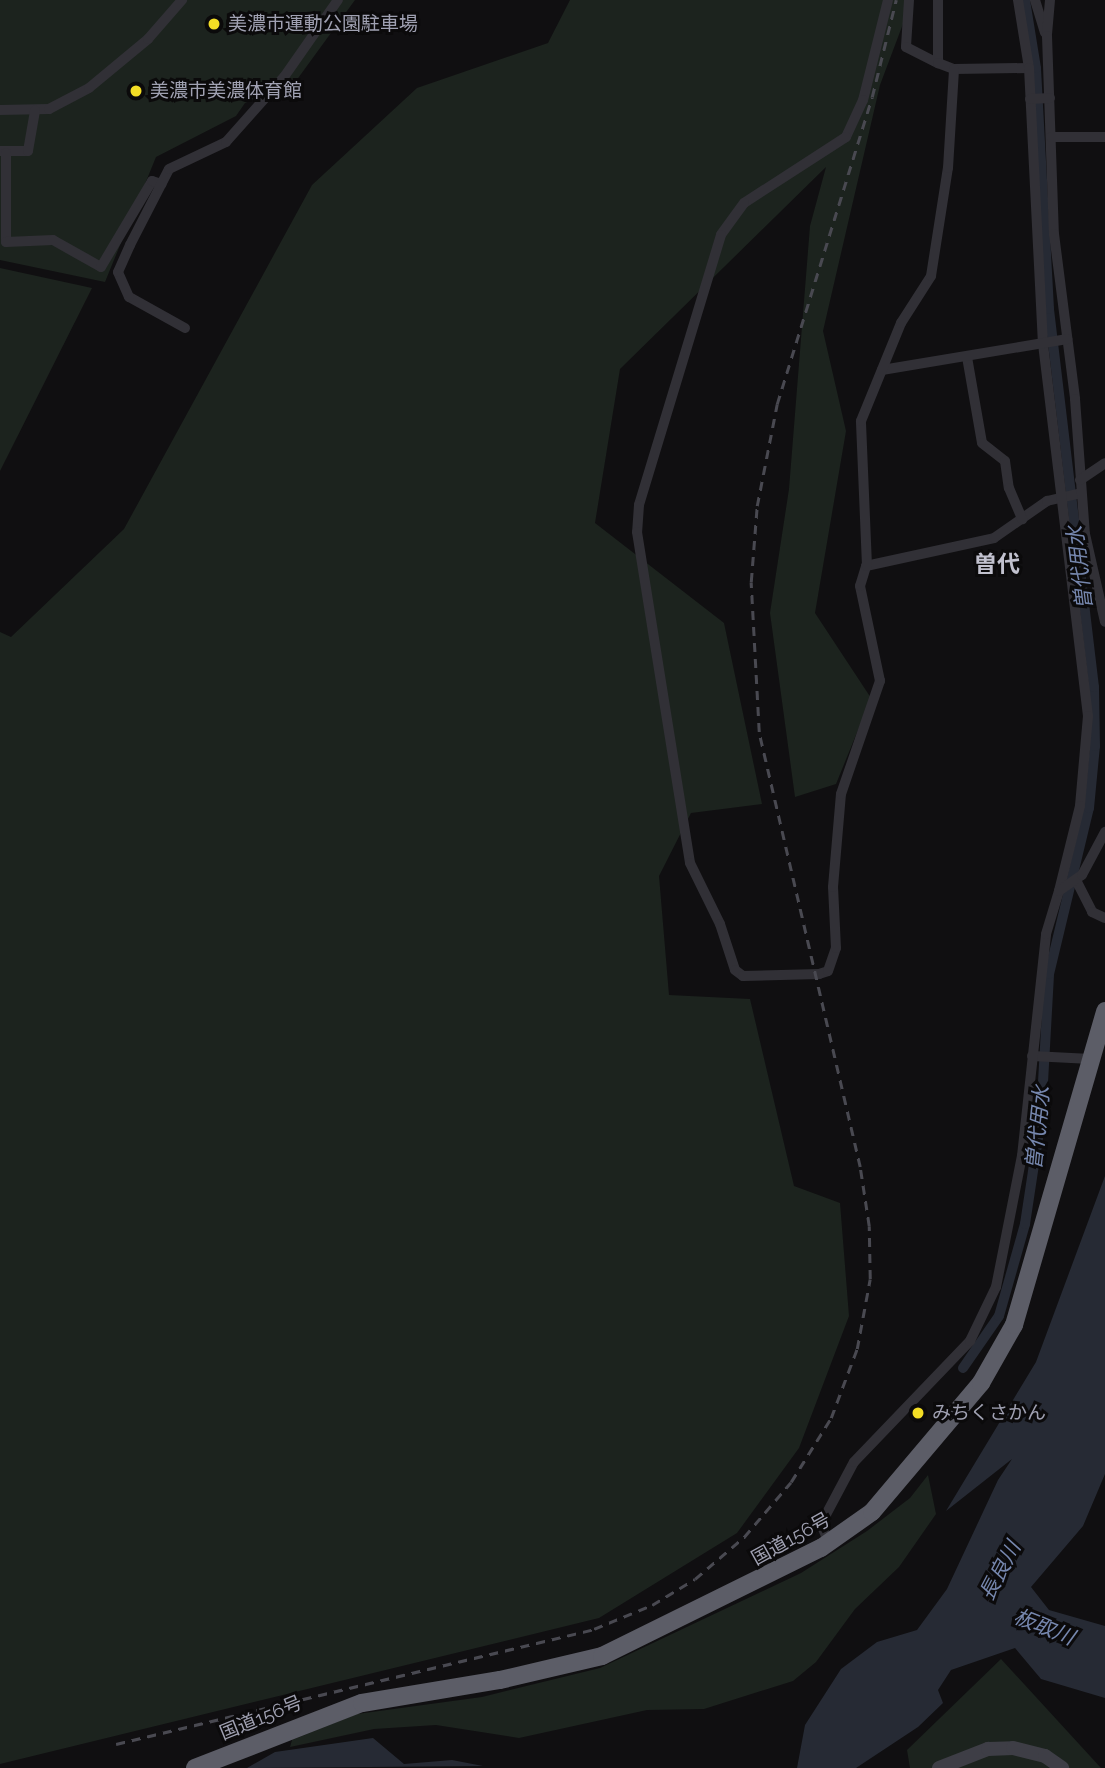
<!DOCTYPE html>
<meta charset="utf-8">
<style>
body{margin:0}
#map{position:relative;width:1105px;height:1768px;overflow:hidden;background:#100f11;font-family:Raleway,"Noto Sans JP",sans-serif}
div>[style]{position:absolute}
.green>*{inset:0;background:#1c231e}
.water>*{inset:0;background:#262a34}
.canal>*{height:10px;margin:-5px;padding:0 5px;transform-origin:5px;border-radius:5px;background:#262a34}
.street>*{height:10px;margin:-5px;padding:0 5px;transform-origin:5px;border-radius:5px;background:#313036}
.secondary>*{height:14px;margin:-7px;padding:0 7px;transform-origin:7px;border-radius:7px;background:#3e3e46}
.highway>*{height:18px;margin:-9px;padding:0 9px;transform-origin:9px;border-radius:9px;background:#5c5d67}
.rail>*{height:2.5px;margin-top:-1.25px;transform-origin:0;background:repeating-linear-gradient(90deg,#494951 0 9px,transparent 0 16px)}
.dots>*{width:19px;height:19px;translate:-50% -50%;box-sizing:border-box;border:4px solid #0b0a0b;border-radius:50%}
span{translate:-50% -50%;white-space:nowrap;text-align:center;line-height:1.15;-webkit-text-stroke:6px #0b0a0b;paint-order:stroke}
.poi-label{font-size:19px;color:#a0a1b2}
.left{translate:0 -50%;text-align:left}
.street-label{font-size:19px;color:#a0a1b2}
.water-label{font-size:21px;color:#7687ae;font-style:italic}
.quarter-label{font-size:23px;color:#c1c1ce;font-weight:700}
</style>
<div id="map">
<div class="green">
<div style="clip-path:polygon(0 0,355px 0,296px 81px,245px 103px,236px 116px,156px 157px,105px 282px,0 260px)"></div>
<div style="clip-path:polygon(570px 0,912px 0,880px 85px,823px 331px,846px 431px,815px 613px,871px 698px,836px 784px,795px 797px,770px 613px,789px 489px,810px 226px,826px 167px,620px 369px,595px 523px,724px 623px,762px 804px,691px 813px,659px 876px,669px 995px,750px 999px,794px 1186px,840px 1203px,849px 1316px,799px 1448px,737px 1533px,599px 1618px,0 1764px,0 632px,11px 637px,124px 529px,312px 185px,417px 88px,548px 43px)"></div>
<div style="clip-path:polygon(0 268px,92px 288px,0 471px)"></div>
<div style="clip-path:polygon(928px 1475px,936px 1514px,899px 1567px,855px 1609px,816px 1662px,793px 1681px,704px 1709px,647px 1710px,519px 1738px,436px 1725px,374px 1729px,290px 1747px,292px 1740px,357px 1714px,482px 1697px,600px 1668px,801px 1573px,867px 1531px,910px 1498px)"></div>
<div style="clip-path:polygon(1001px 1659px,1101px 1768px,910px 1768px,907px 1750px)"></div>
</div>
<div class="water">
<div style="clip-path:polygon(1105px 1176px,1105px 1474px,1083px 1526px,1031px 1587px,1049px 1610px,1105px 1626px,1105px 1698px,1041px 1679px,1015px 1648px,951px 1670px,938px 1690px,943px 1703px,918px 1727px,856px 1768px,797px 1768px,805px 1725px,841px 1669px,877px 1642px,917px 1630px,947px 1589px,998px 1480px,1012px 1459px,946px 1511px,1036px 1362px)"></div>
<div style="clip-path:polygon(373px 1738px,404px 1764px,452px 1760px,483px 1766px,247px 1768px,275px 1752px)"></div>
</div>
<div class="canal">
<div style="left:963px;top:1368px;width:63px;rotate:-55.3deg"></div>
<div style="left:999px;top:1316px;width:96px;rotate:-74.2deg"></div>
<div style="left:1025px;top:1224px;width:107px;rotate:-81.4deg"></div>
<div style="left:1041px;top:1118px;width:144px;rotate:-86.8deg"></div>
<div style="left:1049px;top:974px;width:171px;rotate:-76.5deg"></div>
<div style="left:1089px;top:808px;width:62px;rotate:-84.5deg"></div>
<div style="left:1095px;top:746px;width:59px;rotate:-91deg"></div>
<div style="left:1094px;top:687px;width:381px;rotate:-96.8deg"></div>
<div style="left:1049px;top:309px;width:241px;rotate:-93.1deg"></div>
<div style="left:1036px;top:68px;width:69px;rotate:-99.2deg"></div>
</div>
<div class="street">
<div style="left:888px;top:0;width:103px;rotate:104deg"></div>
<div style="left:863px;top:100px;width:41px;rotate:114.7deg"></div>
<div style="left:846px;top:137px;width:121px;rotate:147.1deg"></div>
<div style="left:744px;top:203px;width:39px;rotate:126deg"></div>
<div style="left:721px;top:235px;width:282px;rotate:106.9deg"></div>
<div style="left:639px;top:505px;width:27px;rotate:94deg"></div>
<div style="left:637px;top:532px;width:335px;rotate:80.9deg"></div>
<div style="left:690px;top:863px;width:68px;rotate:63.8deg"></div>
<div style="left:720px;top:924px;width:48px;rotate:71.9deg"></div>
<div style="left:735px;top:970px;width:10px;rotate:37deg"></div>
<div style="left:743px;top:976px;width:76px;rotate:-1.5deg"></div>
<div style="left:819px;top:974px;width:9px;rotate:-18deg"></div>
<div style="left:828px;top:971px;width:24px;rotate:-71deg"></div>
<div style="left:836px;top:948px;width:61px;rotate:-92.8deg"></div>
<div style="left:833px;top:887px;width:93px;rotate:-85.1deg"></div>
<div style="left:841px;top:794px;width:120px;rotate:-71deg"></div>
<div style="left:880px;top:681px;width:97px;rotate:-101.9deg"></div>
<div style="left:860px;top:586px;width:21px;rotate:-73deg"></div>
<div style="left:866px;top:566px;width:131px;rotate:-12.3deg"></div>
<div style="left:994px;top:538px;width:65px;rotate:-34.9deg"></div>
<div style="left:1047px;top:501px;width:35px;rotate:-13deg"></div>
<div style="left:909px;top:0;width:47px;rotate:93.7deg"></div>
<div style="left:906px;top:47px;width:36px;rotate:27deg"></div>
<div style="left:938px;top:0;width:63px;rotate:90deg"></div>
<div style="left:938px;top:63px;width:17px;rotate:21deg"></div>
<div style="left:954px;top:69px;width:75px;rotate:-0.8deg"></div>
<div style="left:1018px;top:0;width:69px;rotate:80.8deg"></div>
<div style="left:1029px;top:68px;width:276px;rotate:87.1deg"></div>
<div style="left:1043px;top:344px;width:375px;rotate:83.1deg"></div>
<div style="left:1088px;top:716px;width:90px;rotate:95.1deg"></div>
<div style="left:1080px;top:806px;width:88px;rotate:103.9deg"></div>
<div style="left:1035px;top:0;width:34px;rotate:73deg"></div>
<div style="left:1050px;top:0;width:36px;rotate:95deg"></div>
<div style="left:1047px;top:36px;width:198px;rotate:88deg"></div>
<div style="left:1054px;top:234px;width:166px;rotate:82.7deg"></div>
<div style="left:1075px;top:399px;width:135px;rotate:85.8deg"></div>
<div style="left:1085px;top:534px;width:90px;rotate:77.2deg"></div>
<div style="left:1030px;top:99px;width:20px;rotate:-3deg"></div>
<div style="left:0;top:110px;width:49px;rotate:-1.2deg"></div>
<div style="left:49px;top:109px;width:45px;rotate:-27.7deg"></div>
<div style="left:89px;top:88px;width:77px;rotate:-39.7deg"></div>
<div style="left:148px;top:39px;width:52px;rotate:-48.9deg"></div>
<div style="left:1051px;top:137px;width:54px"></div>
<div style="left:0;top:151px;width:28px"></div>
<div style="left:28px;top:151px;width:41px;rotate:-80.1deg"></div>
<div style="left:6px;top:153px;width:89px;rotate:90deg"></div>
<div style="left:6px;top:242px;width:47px;rotate:-2.4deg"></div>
<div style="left:53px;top:240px;width:55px;rotate:29.4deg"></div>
<div style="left:101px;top:267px;width:100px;rotate:-59.3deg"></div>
<div style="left:152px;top:181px;width:10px;rotate:17deg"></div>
<div style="left:185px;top:328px;width:64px;rotate:-151deg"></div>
<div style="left:129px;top:297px;width:27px;rotate:-114deg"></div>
<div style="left:118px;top:272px;width:30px;rotate:-66deg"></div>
<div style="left:130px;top:245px;width:85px;rotate:-62.8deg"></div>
<div style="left:169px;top:169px;width:63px;rotate:-25.3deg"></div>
<div style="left:226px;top:142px;width:87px;rotate:-48.3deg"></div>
<div style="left:284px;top:77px;width:94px;rotate:-55deg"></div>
<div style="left:967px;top:357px;width:87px;rotate:80.1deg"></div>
<div style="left:982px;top:443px;width:29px;rotate:38deg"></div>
<div style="left:1005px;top:461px;width:27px;rotate:82deg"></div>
<div style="left:1009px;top:488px;width:34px;rotate:67deg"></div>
<div style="left:882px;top:370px;width:188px;rotate:-9.5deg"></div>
<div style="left:1080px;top:480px;width:30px;rotate:-34deg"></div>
<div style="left:867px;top:566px;width:145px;rotate:-92.4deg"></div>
<div style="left:861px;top:421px;width:106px;rotate:-67.8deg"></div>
<div style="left:901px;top:323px;width:56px;rotate:-57.4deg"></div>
<div style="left:931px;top:276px;width:109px;rotate:-81.1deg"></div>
<div style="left:948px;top:168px;width:99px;rotate:-86.5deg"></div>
<div style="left:1076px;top:880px;width:36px;rotate:63deg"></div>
<div style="left:1092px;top:912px;width:14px;rotate:25deg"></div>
<div style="left:1032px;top:1056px;width:59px;rotate:2.9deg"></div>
<div style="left:829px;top:1543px;width:21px;rotate:-113deg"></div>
<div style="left:821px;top:1524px;width:70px;rotate:-62deg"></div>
<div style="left:854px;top:1462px;width:168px;rotate:-46.2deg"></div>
<div style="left:970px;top:1341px;width:60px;rotate:-64.3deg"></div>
<div style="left:996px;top:1287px;width:134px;rotate:-78.8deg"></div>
<div style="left:1022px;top:1156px;width:223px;rotate:-83.8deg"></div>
<div style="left:1046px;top:934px;width:45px;rotate:-73.2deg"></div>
<div style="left:1059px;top:891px;width:28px;rotate:-35deg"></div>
<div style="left:1082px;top:875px;width:49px;rotate:-61.9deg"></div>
</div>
<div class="secondary">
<div style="left:939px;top:1768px;width:53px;rotate:-21.2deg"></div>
<div style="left:988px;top:1749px;width:25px;rotate:-2deg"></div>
<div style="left:1013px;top:1748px;width:33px;rotate:14deg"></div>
<div style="left:1045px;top:1756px;width:21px;rotate:35deg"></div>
</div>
<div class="highway">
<div style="left:195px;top:1768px;width:179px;rotate:-21.3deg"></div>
<div style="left:362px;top:1703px;width:140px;rotate:-9.5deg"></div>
<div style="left:500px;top:1680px;width:105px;rotate:-13.2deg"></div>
<div style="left:602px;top:1656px;width:244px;rotate:-26.3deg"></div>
<div style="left:821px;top:1548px;width:62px;rotate:-35.2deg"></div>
<div style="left:872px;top:1512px;width:169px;rotate:-49.8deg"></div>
<div style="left:981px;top:1383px;width:67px;rotate:-60.4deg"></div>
<div style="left:1014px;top:1325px;width:327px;rotate:-73.8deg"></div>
</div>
<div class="rail">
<div style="left:116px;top:1744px;width:492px;rotate:-13.5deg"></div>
<div style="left:594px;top:1629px;width:63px;rotate:-22.5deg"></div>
<div style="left:652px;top:1605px;width:50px;rotate:-31.2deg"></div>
<div style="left:695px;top:1579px;width:65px;rotate:-40.6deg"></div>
<div style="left:744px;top:1537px;width:72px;rotate:-49.5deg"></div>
<div style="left:791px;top:1482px;width:75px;rotate:-58deg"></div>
<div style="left:831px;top:1418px;width:74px;rotate:-69.4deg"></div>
<div style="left:857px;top:1349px;width:71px;rotate:-79.5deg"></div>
<div style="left:870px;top:1279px;width:53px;rotate:-91.1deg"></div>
<div style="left:869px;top:1226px;width:60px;rotate:-98.7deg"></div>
<div style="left:860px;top:1167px;width:447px;rotate:-103.1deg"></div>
<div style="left:759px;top:732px;width:150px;rotate:-93.1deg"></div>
<div style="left:751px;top:582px;width:76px;rotate:-85.5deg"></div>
<div style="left:757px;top:506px;width:104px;rotate:-78.9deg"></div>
<div style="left:777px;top:404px;width:321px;rotate:-72.8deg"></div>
<div style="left:872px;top:97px;width:100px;rotate:-76.1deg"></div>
</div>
<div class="dots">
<div style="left:214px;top:24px;background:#f3dd25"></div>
<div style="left:136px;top:91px;background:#f3dd25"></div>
<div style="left:918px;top:1413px;background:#f3dd25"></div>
</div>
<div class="poi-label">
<span class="left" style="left:228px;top:24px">美濃市運動公園駐車場</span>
<span class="left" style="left:150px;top:91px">美濃市美濃体育館</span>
<span class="left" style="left:932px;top:1413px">みちくさかん</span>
</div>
<div class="street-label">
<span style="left:791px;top:1539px;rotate:-29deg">国道156号</span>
<span style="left:261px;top:1718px;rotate:-22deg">国道156号</span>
</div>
<div class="water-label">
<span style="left:1080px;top:568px;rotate:-97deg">曽代用水</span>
<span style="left:1038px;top:1128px;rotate:-84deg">曽代用水</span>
<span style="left:1000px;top:1571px;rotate:-62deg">長良川</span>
<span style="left:1044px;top:1627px;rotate:22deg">板取川</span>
</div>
<div class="quarter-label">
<span style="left:997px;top:564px">曽代</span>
</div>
</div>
